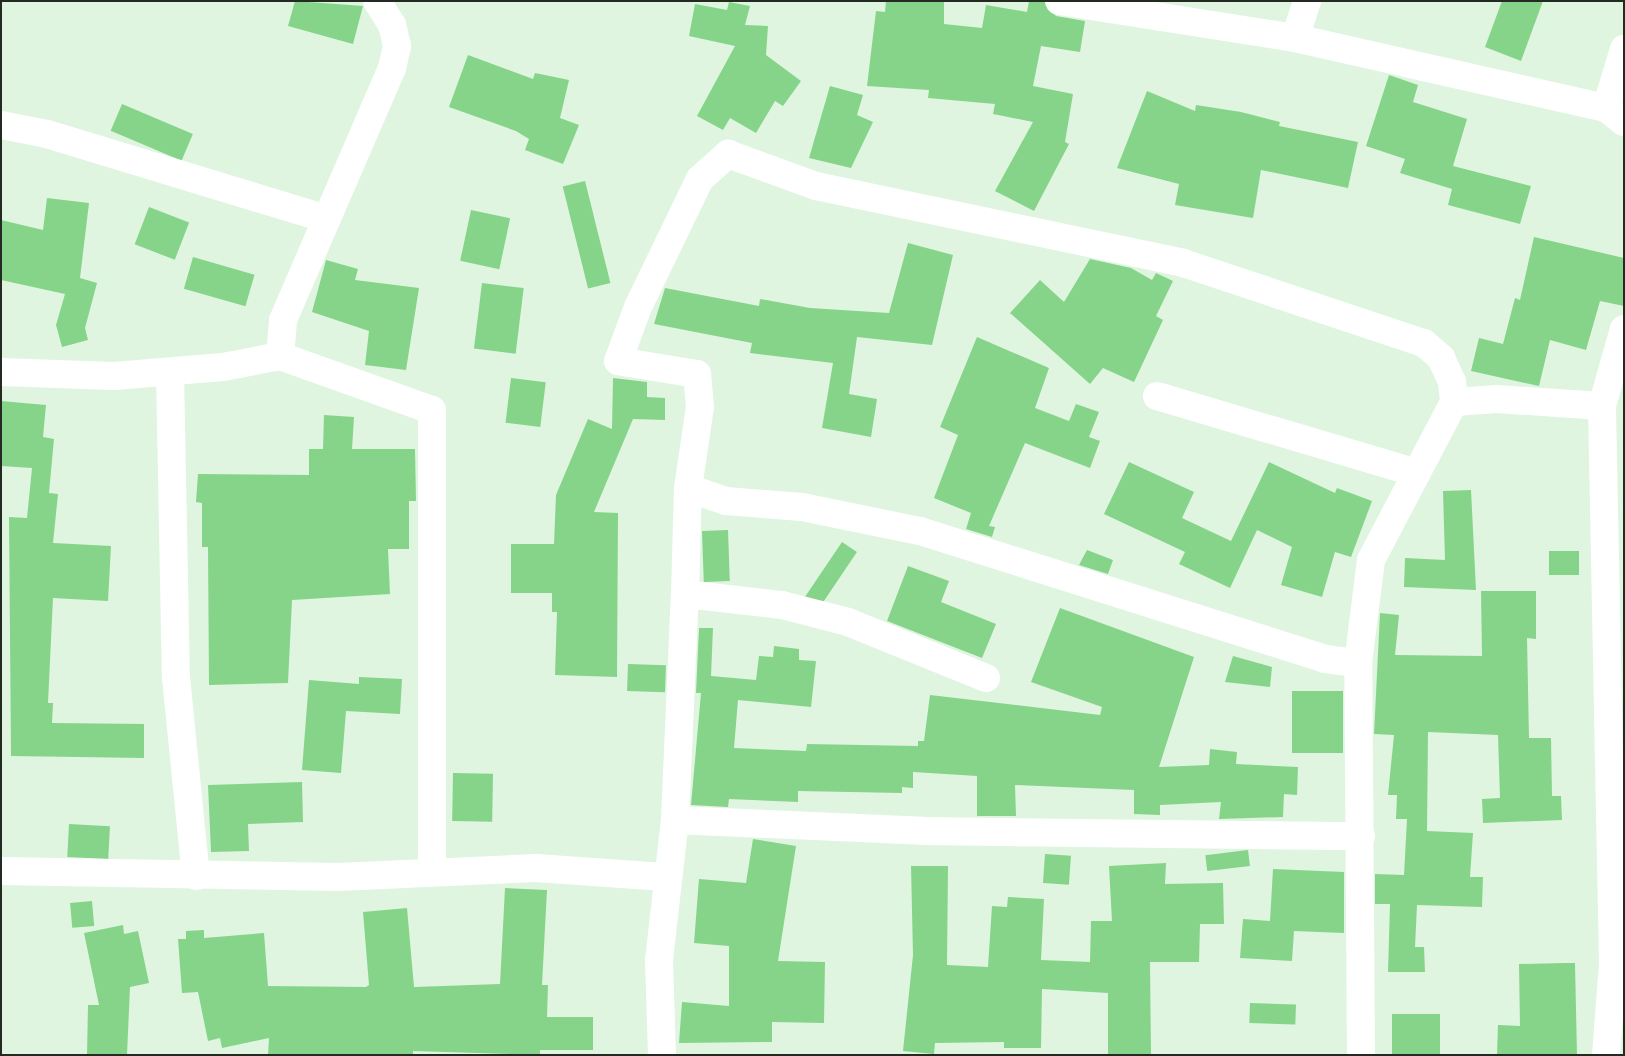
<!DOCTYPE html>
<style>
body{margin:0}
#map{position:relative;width:1625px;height:1056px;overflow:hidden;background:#dff5e0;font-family:Lora,serif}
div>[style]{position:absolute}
.building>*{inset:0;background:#85d48a;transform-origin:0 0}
.street>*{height:28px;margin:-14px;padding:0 14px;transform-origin:14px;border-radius:14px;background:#fff}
span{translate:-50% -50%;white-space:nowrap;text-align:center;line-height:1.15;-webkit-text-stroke:4.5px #f6fff6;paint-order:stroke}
.frame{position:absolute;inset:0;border:2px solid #222a22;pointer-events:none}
</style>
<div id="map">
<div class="building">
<div style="clip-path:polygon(295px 1px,363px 6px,353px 44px,288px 26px)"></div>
<div style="clip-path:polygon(886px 1px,944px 1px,944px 24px,982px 28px,986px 5px,1027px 12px,1029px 1px,1044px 1px,1056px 16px,1085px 21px,1080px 52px,1041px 46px,1033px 86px,1073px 94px,1065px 142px,1069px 144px,1034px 211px,995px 191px,1033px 122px,993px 114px,995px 104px,928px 98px,929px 90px,867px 86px,876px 11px,885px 12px)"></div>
<div style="clip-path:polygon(1502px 1px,1543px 1px,1521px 61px,1485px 47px)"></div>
<div style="clip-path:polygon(729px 2px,750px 6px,745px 25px,768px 26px,766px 55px,801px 81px,783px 106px,775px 101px,756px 133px,730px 118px,723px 130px,697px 116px,735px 46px,689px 36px,695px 4px,727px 10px)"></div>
<div style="clip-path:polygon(468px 55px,533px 79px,535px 73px,569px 80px,560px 118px,579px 125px,563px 164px,525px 150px,529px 139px,516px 131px,449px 107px)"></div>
<div style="clip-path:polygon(1389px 75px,1418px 85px,1413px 102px,1467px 119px,1453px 166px,1531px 186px,1520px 224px,1448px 205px,1452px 189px,1400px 173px,1405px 159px,1366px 146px)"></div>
<div style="clip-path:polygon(830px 86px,863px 95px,857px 115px,873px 122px,851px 168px,809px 158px)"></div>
<div style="clip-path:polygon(1147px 91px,1195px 111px,1196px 105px,1241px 112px,1280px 122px,1279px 126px,1358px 142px,1348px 188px,1261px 170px,1253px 218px,1175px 205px,1179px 184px,1117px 168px)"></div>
<div style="left:122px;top:104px;width:77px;height:29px;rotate:23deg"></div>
<div style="left:585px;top:181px;width:105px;height:23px;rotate:76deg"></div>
<div style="clip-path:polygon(47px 198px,89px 203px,80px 278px,97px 283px,85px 328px,88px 340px,62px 347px,56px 325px,65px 294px,1px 280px,1px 220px,43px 230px)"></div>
<div style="left:149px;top:207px;width:43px;height:40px;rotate:21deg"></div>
<div style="left:471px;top:210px;width:40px;height:52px;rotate:12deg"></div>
<div style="clip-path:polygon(1534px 237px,1624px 258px,1624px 306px,1600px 301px,1586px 350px,1550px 340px,1539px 386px,1471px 371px,1479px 338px,1503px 344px,1515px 298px,1520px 300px)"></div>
<div style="clip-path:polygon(908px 243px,953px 255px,932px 345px,857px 337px,849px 394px,877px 399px,871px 437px,822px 428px,833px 363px,750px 353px,752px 343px,654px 324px,665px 288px,759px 306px,760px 299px,810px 308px,889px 313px)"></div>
<div style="left:193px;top:257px;width:64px;height:33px;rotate:16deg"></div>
<div style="clip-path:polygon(1090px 259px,1131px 268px,1152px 280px,1156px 273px,1173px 281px,1156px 316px,1163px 320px,1134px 382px,1103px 368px,1090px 384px,1010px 313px,1040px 280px,1064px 302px)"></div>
<div style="clip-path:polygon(326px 260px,358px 269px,355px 280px,419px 288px,406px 370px,365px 365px,369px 331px,312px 312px)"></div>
<div style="left:482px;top:283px;width:42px;height:66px;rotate:7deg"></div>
<div style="clip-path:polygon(977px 337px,1049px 368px,1035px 408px,1069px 421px,1076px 404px,1099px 412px,1089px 437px,1100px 441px,1090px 468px,1025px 443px,989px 526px,995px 527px,992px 537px,966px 529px,971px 513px,934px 498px,958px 435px,940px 427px)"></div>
<div style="left:511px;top:378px;width:35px;height:45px;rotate:7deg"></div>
<div style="clip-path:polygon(613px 378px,647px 382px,647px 397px,665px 398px,665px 420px,633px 419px,594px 512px,618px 513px,617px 677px,555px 675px,557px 612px,552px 612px,552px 593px,511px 593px,511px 544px,554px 544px,556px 495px,588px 419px,612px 429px)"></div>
<div style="clip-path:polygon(1px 401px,46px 405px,43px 437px,54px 439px,49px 493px,58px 494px,53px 543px,111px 546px,108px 601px,53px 598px,48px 703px,53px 703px,52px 723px,144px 724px,144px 758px,11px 756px,9px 517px,27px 518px,32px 468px,1px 466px)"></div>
<div style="clip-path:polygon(324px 415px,354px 417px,352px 449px,415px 449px,416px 501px,409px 501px,409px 549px,388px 549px,390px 594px,292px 600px,288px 683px,209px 685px,208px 547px,202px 547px,202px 503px,196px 502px,198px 474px,309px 475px,309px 449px,323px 449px)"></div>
<div style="clip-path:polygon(1129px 462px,1194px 492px,1182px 518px,1231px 541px,1269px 462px,1335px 493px,1337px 488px,1372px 501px,1351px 557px,1335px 552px,1322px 597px,1281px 585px,1292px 547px,1257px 530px,1230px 588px,1179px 564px,1185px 552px,1104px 514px)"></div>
<div style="clip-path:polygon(1471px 490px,1476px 590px,1404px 587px,1405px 558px,1445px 560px,1443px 491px)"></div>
<div style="left:728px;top:530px;width:51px;height:26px;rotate:88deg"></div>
<div style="left:842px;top:542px;width:18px;height:66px;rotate:34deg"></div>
<div style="clip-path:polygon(1087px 550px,1113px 560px,1108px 574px,1079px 565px)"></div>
<div style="left:1549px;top:551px;width:30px;height:24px"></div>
<div style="clip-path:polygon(908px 566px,949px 581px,941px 602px,996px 624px,982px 658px,887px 621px)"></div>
<div style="clip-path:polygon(1481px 591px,1536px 591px,1536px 639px,1527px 638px,1529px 738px,1551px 738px,1552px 796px,1561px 796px,1562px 820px,1483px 823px,1482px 799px,1500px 798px,1498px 735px,1428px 732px,1427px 831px,1473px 833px,1470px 877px,1483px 877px,1482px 907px,1417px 905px,1415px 947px,1424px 947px,1425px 972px,1388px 972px,1390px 904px,1375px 904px,1375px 874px,1404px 875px,1407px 819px,1396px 819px,1397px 795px,1388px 795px,1394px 735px,1374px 734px,1380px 613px,1399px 615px,1395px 655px,1482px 656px)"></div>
<div style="clip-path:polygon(1060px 608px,1194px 657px,1159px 767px,1209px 765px,1210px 749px,1237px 752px,1236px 764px,1298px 767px,1297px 795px,1284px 794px,1283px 817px,1219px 819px,1221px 802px,1160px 805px,1160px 815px,1134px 814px,1134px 790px,1015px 785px,1016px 816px,977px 816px,977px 776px,913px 772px,913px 788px,902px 787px,902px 793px,798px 791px,798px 802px,729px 799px,728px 807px,691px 805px,701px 693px,696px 693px,699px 628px,713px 628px,711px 676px,756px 680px,759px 656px,773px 657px,774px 646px,799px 649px,799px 660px,816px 661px,811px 707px,738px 700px,734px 748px,806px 751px,807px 744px,918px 746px,918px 741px,924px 741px,930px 695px,1100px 715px,1102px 707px,1031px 682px)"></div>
<div style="clip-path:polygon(1233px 656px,1272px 667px,1270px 687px,1225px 682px)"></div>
<div style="left:628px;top:664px;width:38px;height:27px;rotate:2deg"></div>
<div style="clip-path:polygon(359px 677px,402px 679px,400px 714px,346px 711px,341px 773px,302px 770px,309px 680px,359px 684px)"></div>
<div style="left:1292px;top:691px;width:51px;height:62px"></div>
<div style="left:453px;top:773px;width:40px;height:48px;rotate:1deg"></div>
<div style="clip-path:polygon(302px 782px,303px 822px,248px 824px,249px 851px,211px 852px,208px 785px)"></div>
<div style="left:69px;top:824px;width:41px;height:33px;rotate:3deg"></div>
<div style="clip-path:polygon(753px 839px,796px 846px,778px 961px,825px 962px,824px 1023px,772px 1022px,772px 1042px,679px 1043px,682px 1002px,729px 1006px,729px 946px,694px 943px,699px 879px,746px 883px)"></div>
<div style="left:1248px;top:850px;width:16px;height:43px;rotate:83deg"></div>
<div style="left:1045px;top:854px;width:26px;height:29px;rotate:4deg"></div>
<div style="clip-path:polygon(1166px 863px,1165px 884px,1223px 883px,1224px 924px,1200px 924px,1199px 962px,1150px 962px,1151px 1055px,1108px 1055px,1108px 993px,1042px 989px,1041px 1048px,1004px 1048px,1004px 1042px,935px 1043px,934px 1054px,903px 1051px,913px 955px,911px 866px,948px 866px,947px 965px,988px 967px,992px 906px,1007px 907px,1008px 897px,1044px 899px,1041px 960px,1090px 962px,1091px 921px,1112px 921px,1109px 866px)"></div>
<div style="clip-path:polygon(1273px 869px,1344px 872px,1344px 933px,1294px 931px,1292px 961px,1240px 958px,1243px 919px,1270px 921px)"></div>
<div style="clip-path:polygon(505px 888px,547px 890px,542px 985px,548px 985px,547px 1017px,593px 1017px,593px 1050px,540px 1050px,540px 1055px,413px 1051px,413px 1055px,268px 1055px,269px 1038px,222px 1048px,220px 1038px,208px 1041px,198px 992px,182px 993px,178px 939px,186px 939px,186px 931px,204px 930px,204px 938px,264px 933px,268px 986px,366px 987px,369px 985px,363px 912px,407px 908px,414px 987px,500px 984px)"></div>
<div style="left:92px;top:901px;width:25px;height:22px;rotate:85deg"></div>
<div style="clip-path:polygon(123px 925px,124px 934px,138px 931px,149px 983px,130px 987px,127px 1055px,87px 1055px,88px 1005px,99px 1005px,84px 933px)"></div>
<div style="clip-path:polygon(1565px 963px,1575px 963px,1577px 1055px,1497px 1055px,1498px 1025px,1520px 1026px,1519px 964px)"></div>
<div style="left:1250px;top:1003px;width:46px;height:20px;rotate:2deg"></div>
<div style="left:1392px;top:1014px;width:48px;height:40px"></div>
</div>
<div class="street">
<div style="left:1059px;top:1px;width:239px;rotate:8.9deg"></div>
<div style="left:1295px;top:38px;width:319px;rotate:12.7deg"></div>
<div style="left:1606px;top:108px;width:23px;rotate:38deg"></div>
<div style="left:1295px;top:38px;width:39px;rotate:-72deg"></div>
<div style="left:1606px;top:108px;width:62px;rotate:-73deg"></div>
<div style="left:1px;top:125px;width:47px;rotate:11.1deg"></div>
<div style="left:47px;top:134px;width:292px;rotate:16.9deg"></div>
<div style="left:280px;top:356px;width:36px;rotate:-85deg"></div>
<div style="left:283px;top:320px;width:275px;rotate:-66.6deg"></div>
<div style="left:392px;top:68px;width:23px;rotate:-77deg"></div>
<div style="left:397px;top:46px;width:22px;rotate:-103deg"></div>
<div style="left:392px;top:25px;width:28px;rotate:-122deg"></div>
<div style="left:1px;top:372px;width:113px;rotate:2deg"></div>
<div style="left:114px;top:376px;width:109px;rotate:-4.7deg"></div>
<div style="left:223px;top:367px;width:58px;rotate:-10.9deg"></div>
<div style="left:280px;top:356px;width:161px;rotate:19.6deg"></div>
<div style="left:432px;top:410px;width:461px;rotate:90deg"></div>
<div style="left:170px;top:372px;width:305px;rotate:88.9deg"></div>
<div style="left:176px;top:677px;width:200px;rotate:84.3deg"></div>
<div style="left:1157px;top:396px;width:271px;rotate:16.5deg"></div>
<div style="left:688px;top:488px;width:82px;rotate:-81.6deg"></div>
<div style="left:700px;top:407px;width:33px;rotate:-95deg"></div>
<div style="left:697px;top:374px;width:80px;rotate:-170.7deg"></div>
<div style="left:618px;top:361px;width:58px;rotate:-69.7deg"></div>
<div style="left:638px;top:307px;width:142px;rotate:-64.2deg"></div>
<div style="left:700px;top:179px;width:38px;rotate:-42deg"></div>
<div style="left:728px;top:154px;width:94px;rotate:20deg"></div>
<div style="left:816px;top:186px;width:375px;rotate:11.8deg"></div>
<div style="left:1183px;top:263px;width:254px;rotate:18.4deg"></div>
<div style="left:1424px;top:343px;width:23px;rotate:41deg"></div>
<div style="left:1441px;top:358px;width:26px;rotate:65deg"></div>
<div style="left:1452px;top:382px;width:20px;rotate:84deg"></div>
<div style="left:1454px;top:402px;width:43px;rotate:-4deg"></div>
<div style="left:1497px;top:399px;width:105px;rotate:3.8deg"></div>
<div style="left:685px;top:594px;width:106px;rotate:-88.4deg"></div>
<div style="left:688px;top:488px;width:40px;rotate:18.9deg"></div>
<div style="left:726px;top:501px;width:76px;rotate:4.5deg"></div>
<div style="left:802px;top:507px;width:120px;rotate:11.5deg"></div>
<div style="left:920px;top:531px;width:425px;rotate:17.5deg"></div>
<div style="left:1325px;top:659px;width:33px;rotate:7deg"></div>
<div style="left:675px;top:820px;width:248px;rotate:2.5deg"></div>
<div style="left:923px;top:831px;width:438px;rotate:0.7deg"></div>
<div style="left:1px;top:871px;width:337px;rotate:1deg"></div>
<div style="left:338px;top:877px;width:198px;rotate:-2.6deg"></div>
<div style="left:536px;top:868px;width:129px;rotate:4deg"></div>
<div style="left:662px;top:1055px;width:95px;rotate:-91.8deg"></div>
<div style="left:659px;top:960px;width:141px;rotate:-83.5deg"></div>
<div style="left:675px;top:820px;width:226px;rotate:-87.5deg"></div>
<div style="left:685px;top:594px;width:98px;rotate:6.5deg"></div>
<div style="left:782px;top:605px;width:68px;rotate:14.4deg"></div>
<div style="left:848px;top:622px;width:149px;rotate:22.1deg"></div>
<div style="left:1361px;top:1055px;width:392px;rotate:-90.4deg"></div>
<div style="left:1358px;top:663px;width:104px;rotate:-82.8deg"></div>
<div style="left:1371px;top:560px;width:178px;rotate:-62.3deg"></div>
<div style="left:1606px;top:1055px;width:91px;rotate:-85.6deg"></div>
<div style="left:1613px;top:964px;width:558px;rotate:-91.13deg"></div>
<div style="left:1602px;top:406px;width:80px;rotate:-74.1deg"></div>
</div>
<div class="frame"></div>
</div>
